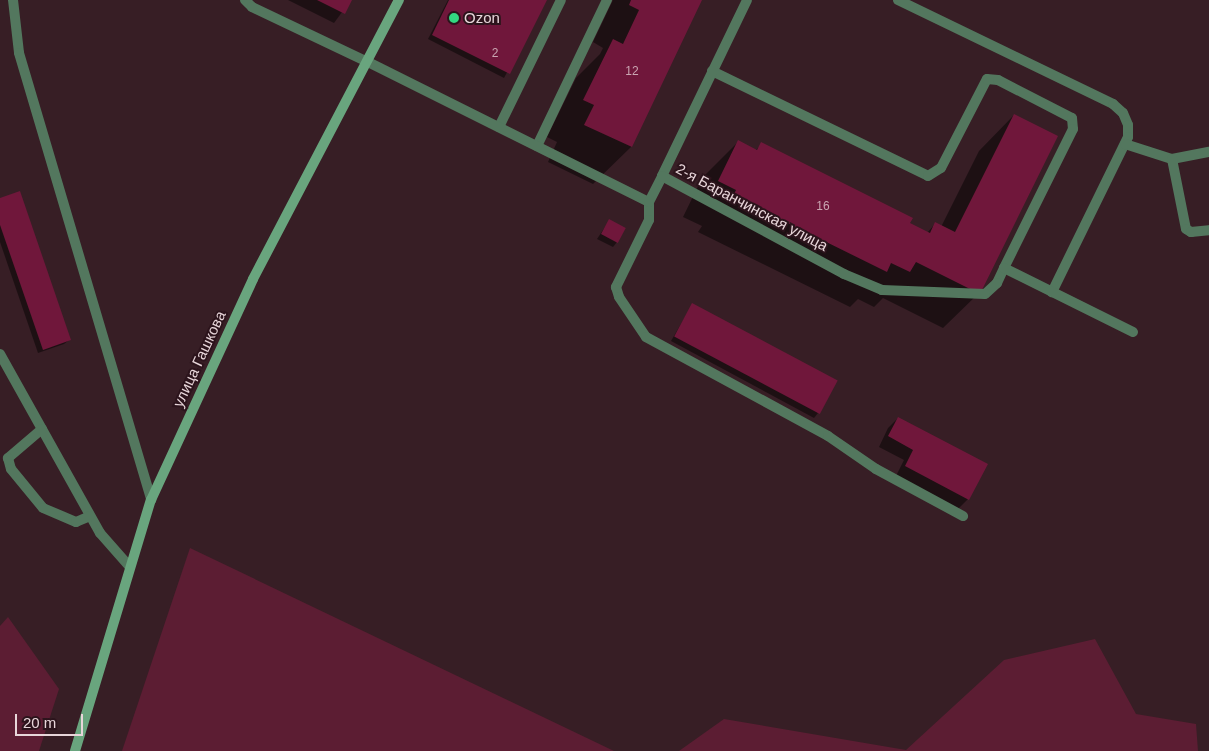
<!DOCTYPE html>
<meta charset="utf-8">
<style>
body{margin:0}
#map{position:relative;width:1209px;height:751px;overflow:hidden;background:#371e25;font-family:Arial,sans-serif}
div>[style]{position:absolute}
.green>*{inset:0;background:#5c1d33}
.shadow>*{inset:0;background:#0007}
.building>*{inset:0;background:#70173b;transform-origin:0 0}
.lane>*{height:10px;margin:-5px;padding:0 5px;transform-origin:5px;border-radius:5px;background:#53775e}
.street>*{height:10px;margin:-5px;padding:0 5px;transform-origin:5px;border-radius:5px;background:#53775e}
.secondary>*{height:10px;margin:-5px;padding:0 5px;transform-origin:5px;border-radius:5px;background:#69a57e}
.dots>*{width:14px;height:14px;translate:-50% -50%;box-sizing:border-box;border:2px solid #2c141c;border-radius:50%}
span{translate:-50% -50%;white-space:nowrap;text-align:center;line-height:1.15;-webkit-text-stroke:4px #2c141c;paint-order:stroke}
.number-label{font-size:12px;color:#caa6b2}
.number-label span{-webkit-text-stroke-width:0}
.poi-label{font-size:15px;color:#e8d6da}
.left{translate:0 -50%;text-align:left}
.street-label{font-size:15px;color:#e8d6da}
.scale{position:absolute;left:15px;top:714px;width:68px;height:22px;box-sizing:border-box;border:2px solid #e8d6da;border-top:0;padding-left:6px;font-size:15px;line-height:18px;white-space:nowrap;color:#e8d6da;-webkit-text-stroke:4px #2c141c;paint-order:stroke}
</style>
<div id="map">
<div class="green">
<div style="clip-path:polygon(190px 548px,614px 751px,122px 751px)"></div>
<div style="clip-path:polygon(8px 617px,59px 689px,39px 751px,0 751px,0 626px)"></div>
<div style="clip-path:polygon(1095px 639px,1136px 714px,1196px 724px,1198px 751px,679px 751px,724px 719px,906px 750px,1004px 660px)"></div>
</div>
<div class="shadow">
<div style="clip-path:polygon(288px 0,351px 0,334px 23px)"></div>
<div style="clip-path:polygon(448px 0,546px 0,504px 78px,428px 39px)"></div>
<div style="clip-path:polygon(613px 0,701px 0,631px 147px,593px 184px,548px 162px,557px 142px,547px 137px,576px 78px,600px 54px,603px 48px,593px 42px)"></div>
<div style="clip-path:polygon(1014px 115px,979px 293px,943px 328px,883px 298px,874px 307px,858px 299px,850px 307px,698px 232px,702px 226px,683px 217px,702px 178px,738px 142px,755px 151px,762px 144px,927px 233px,935px 224px,941px 227px,979px 151px)"></div>
<div style="clip-path:polygon(0 199px,69px 340px,64px 344px,38px 353px,0 242px)"></div>
<div style="clip-path:polygon(609px 221px,617px 242px,613px 247px,597px 239px)"></div>
<div style="clip-path:polygon(692px 305px,818px 413px,814px 418px,671px 341px)"></div>
<div style="clip-path:polygon(898px 418px,968px 499px,958px 509px,896px 476px,904px 460px,879px 447px,888px 428px)"></div>
</div>
<div class="building">
<div style="clip-path:polygon(317px 0,352px 0,345px 14px)"></div>
<div style="clip-path:polygon(449px 0,547px 0,510px 74px,432px 35px)"></div>
<div style="clip-path:polygon(631px 0,702px 0,632px 147px,584px 125px,594px 105px,583px 100px,613px 39px,623px 44px,639px 10px,629px 5px)"></div>
<div style="clip-path:polygon(1014px 114px,1058px 136px,980px 294px,916px 262px,910px 272px,891px 263px,887px 272px,733px 196px,736px 190px,718px 181px,738px 140px,757px 150px,761px 142px,913px 218px,910px 223px,930px 233px,935px 222px,955px 232px)"></div>
<div style="clip-path:polygon(20px 191px,71px 340px,43px 350px,0 225px,0 198px)"></div>
<div style="left:609px;top:219px;width:19px;height:17px;rotate:28deg"></div>
<div style="left:692px;top:303px;width:165px;height:38px;rotate:28deg"></div>
<div style="clip-path:polygon(898px 417px,988px 464px,969px 500px,905px 466px,913px 450px,888px 436px)"></div>
</div>
<div class="lane">
<div style="left:13px;top:0;width:53px;rotate:83.5deg"></div>
<div style="left:19px;top:53px;width:466px;rotate:73.5deg"></div>
<div style="left:245px;top:0;width:10px;rotate:45deg"></div>
<div style="left:252px;top:7px;width:128px;rotate:25.4deg"></div>
<div style="left:898px;top:0;width:239px;rotate:25.8deg"></div>
<div style="left:1113px;top:104px;width:13px;rotate:42deg"></div>
<div style="left:1123px;top:113px;width:13px;rotate:67deg"></div>
<div style="left:1128px;top:125px;width:12px;rotate:90deg"></div>
<div style="left:1128px;top:137px;width:173px;rotate:116.1deg"></div>
<div style="left:712px;top:71px;width:240px;rotate:25.9deg"></div>
<div style="left:928px;top:176px;width:15px;rotate:-32deg"></div>
<div style="left:941px;top:168px;width:100px;rotate:-62.7deg"></div>
<div style="left:987px;top:79px;width:11px;rotate:5deg"></div>
<div style="left:998px;top:80px;width:83px;rotate:27.2deg"></div>
<div style="left:1072px;top:118px;width:11px;rotate:85deg"></div>
<div style="left:1073px;top:129px;width:155px;rotate:116.4deg"></div>
<div style="left:1004px;top:268px;width:17px;rotate:115deg"></div>
<div style="left:997px;top:283px;width:16px;rotate:137deg"></div>
<div style="left:499px;top:127px;width:141px;rotate:-64deg"></div>
<div style="left:1125px;top:144px;width:49px;rotate:17.7deg"></div>
<div style="left:1172px;top:159px;width:38px;rotate:-11deg"></div>
<div style="left:537px;top:146px;width:162px;rotate:-64.4deg"></div>
<div style="left:1172px;top:159px;width:71px;rotate:78.7deg"></div>
<div style="left:1186px;top:229px;width:6px;rotate:31deg"></div>
<div style="left:1191px;top:232px;width:18px;rotate:-6deg"></div>
<div style="left:662px;top:176px;width:195px;rotate:-64.2deg"></div>
<div style="left:649px;top:202px;width:18px;rotate:90deg"></div>
<div style="left:649px;top:220px;width:75px;rotate:116.2deg"></div>
<div style="left:616px;top:287px;width:10px;rotate:73deg"></div>
<div style="left:619px;top:297px;width:48px;rotate:56deg"></div>
<div style="left:646px;top:337px;width:207px;rotate:28.5deg"></div>
<div style="left:828px;top:436px;width:58px;rotate:34.5deg"></div>
<div style="left:876px;top:469px;width:99px;rotate:28.4deg"></div>
<div style="left:1004px;top:268px;width:144px;rotate:26.4deg"></div>
<div style="left:0;top:354px;width:205px;rotate:60.8deg"></div>
<div style="left:100px;top:533px;width:44px;rotate:48.7deg"></div>
<div style="left:42px;top:429px;width:45px;rotate:139.5deg"></div>
<div style="left:8px;top:458px;width:11px;rotate:75deg"></div>
<div style="left:11px;top:469px;width:50px;rotate:50.6deg"></div>
<div style="left:43px;top:508px;width:36px;rotate:23deg"></div>
<div style="left:76px;top:522px;width:15px;rotate:-23deg"></div>
</div>
<div class="street">
<div style="left:368px;top:62px;width:314px;rotate:26.5deg"></div>
<div style="left:649px;top:202px;width:29px;rotate:-63deg"></div>
<div style="left:662px;top:176px;width:207px;rotate:28.3deg"></div>
<div style="left:844px;top:274px;width:41px;rotate:22.8deg"></div>
<div style="left:882px;top:290px;width:103px;rotate:2.2deg"></div>
</div>
<div class="secondary">
<div style="left:75px;top:751px;width:262px;rotate:-73.2deg"></div>
<div style="left:151px;top:500px;width:243px;rotate:-65.2deg"></div>
<div style="left:253px;top:279px;width:315px;rotate:-62.4deg"></div>
</div>
<div class="dots">
<div style="left:454px;top:18px;background:#33d881"></div>
</div>
<div class="number-label">
<span style="left:495px;top:54px">2</span>
<span style="left:632px;top:72px">12</span>
<span style="left:823px;top:207px">16</span>
</div>
<div class="poi-label">
<span class="left" style="left:464px;top:18px">Ozon</span>
</div>
<div class="street-label">
<span style="left:752px;top:207px;rotate:28deg">2-я Баранчинская улица</span>
<span style="left:199px;top:359px;rotate:-65deg">улица Гашкова</span>
</div>
<div class="scale">20 m</div>
</div>
